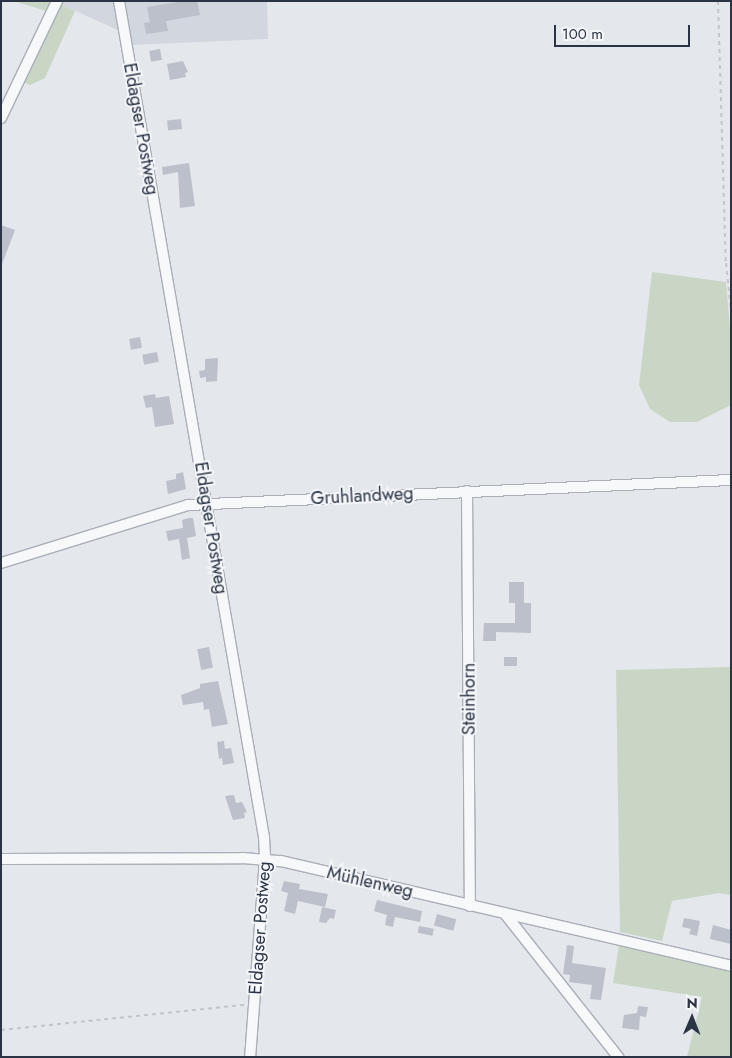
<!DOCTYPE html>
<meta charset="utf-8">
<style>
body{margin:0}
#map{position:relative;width:732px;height:1058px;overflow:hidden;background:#e4e7ec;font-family:Jost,sans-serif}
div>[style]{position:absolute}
.built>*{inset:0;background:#d2d6de}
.green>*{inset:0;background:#c9d6c5}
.building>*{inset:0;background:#bbc0ca;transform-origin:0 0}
.path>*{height:2px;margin-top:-1px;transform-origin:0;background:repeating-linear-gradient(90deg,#c2c5cb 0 4px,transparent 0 8px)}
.roads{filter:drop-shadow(1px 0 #a9aeb7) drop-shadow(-1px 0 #a9aeb7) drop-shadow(0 1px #a9aeb7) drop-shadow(0 -1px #a9aeb7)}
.minor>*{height:10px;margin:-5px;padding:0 5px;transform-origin:5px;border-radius:5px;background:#f7f8fa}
span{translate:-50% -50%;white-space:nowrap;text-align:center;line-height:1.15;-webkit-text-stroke:4px #f4f6f9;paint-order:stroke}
.street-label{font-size:18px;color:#2b3445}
.frame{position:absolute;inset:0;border:2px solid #2b3445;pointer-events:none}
.north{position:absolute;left:667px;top:993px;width:50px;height:50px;-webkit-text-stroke:4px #f4f6f9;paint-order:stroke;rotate:1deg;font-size:14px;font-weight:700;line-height:20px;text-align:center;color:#2b3445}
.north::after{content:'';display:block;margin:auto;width:18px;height:22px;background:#2b3445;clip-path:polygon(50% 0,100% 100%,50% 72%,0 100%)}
.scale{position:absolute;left:554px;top:25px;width:136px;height:22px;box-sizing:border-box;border:2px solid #2b3445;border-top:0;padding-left:6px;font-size:15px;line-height:18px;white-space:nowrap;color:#2b3445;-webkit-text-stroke:4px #f4f6f9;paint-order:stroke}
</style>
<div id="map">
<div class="built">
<div style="clip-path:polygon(61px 1px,267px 1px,268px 39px,131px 45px,129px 35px,60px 4px)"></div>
</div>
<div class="green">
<div style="clip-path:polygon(14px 1px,51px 1px,46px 11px)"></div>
<div style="clip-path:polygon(60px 4px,75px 11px,45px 78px,30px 85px,23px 82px)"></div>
<div style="clip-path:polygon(652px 272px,726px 282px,731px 340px,731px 405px,697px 422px,670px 422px,650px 409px,639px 385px)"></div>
<div style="clip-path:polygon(731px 667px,731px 895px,719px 893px,672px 901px,662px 941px,620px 932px,616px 670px)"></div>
<div style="clip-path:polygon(619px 945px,731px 971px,731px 1057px,687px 1057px,702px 997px,613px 983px)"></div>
</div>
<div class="building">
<div style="clip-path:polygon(183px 1px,197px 1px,200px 15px,166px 21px,168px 31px,146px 34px,144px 23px,150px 22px,147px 7px)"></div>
<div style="left:160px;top:49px;width:11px;height:11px;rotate:80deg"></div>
<div style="clip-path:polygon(183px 61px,188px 72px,185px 73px,186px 77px,170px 80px,167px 64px)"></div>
<div style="left:181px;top:119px;width:10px;height:14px;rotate:84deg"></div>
<div style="clip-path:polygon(189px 163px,195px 206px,180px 208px,178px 172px,163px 175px,162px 167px)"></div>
<div style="clip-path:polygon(1px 225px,15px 230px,2px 264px,1px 264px)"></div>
<div style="left:140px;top:337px;width:11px;height:11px;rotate:80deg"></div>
<div style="left:157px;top:352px;width:10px;height:15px;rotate:79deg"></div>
<div style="clip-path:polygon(218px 358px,217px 381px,206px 382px,206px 377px,200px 378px,199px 371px,205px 370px,205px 359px)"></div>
<div style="clip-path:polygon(155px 394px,156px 398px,169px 396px,174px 424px,155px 427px,152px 407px,146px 408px,143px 396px)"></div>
<div style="clip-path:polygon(183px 472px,186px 489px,168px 494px,166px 481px,176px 479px,176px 474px)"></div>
<div style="clip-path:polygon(189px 518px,193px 518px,196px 536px,187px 538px,190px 558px,182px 560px,179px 539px,168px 541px,166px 531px,183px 528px,182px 520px)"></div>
<div style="clip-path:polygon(509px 582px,524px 582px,524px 603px,531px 603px,531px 633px,496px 632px,496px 641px,483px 641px,484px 623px,515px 623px,515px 603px,509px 603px)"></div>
<div style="left:209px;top:647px;width:21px;height:12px;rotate:79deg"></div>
<div style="left:504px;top:657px;width:13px;height:9px"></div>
<div style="clip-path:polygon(218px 681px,228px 724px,212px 727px,209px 709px,204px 710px,203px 702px,183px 705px,181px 695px,200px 688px,200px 684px)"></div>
<div style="clip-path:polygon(224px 741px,225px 749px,231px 748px,234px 763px,223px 765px,222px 758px,219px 759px,217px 742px)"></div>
<div style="clip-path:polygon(234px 795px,236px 803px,242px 802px,247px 812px,244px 813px,245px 818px,233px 820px,225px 796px)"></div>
<div style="clip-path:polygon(284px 881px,300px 884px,299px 889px,328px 894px,325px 907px,298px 901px,295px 914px,284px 911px,288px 893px,281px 891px)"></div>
<div style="clip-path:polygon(377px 900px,422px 911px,420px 922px,395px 917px,393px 927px,385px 925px,387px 915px,374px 911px)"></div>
<div style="clip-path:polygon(322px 907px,336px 910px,334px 919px,330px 918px,326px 923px,319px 922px)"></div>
<div style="left:437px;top:914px;width:20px;height:12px;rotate:15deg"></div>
<div style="clip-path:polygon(684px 918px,700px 921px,697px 936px,689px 934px,691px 929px,682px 927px)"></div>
<div style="clip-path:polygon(713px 925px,731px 930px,731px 944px,710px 939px)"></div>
<div style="left:419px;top:926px;width:15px;height:7px;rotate:11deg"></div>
<div style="clip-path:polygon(567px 945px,574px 946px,572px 963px,606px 968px,601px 1000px,590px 999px,592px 985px,569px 982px,570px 975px,563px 974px)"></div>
<div style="clip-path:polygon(638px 1006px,648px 1007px,646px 1017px,640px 1016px,639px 1030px,622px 1028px,624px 1015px,637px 1013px)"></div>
</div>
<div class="path">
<div style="left:718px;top:1px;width:262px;rotate:88.3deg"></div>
<div style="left:726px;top:263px;width:48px;rotate:84.1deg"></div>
<div style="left:1px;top:1030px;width:245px;rotate:-5.9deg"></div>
</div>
<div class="roads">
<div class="minor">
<div style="left:119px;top:1px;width:848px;rotate:80.16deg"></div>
<div style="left:264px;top:837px;width:22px;rotate:87deg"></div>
<div style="left:265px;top:859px;width:199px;rotate:94.3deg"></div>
<div style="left:1px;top:118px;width:130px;rotate:-64.4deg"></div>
<div style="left:467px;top:491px;width:415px;rotate:89.6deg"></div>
<div style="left:1px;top:563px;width:196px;rotate:-17.2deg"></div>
<div style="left:188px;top:505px;width:544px;rotate:-2.64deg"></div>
<div style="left:1px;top:859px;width:242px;rotate:-0.2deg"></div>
<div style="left:243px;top:858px;width:38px;rotate:5deg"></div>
<div style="left:281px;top:861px;width:462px;rotate:13.1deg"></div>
<div style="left:506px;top:915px;width:181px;rotate:51.7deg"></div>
</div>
</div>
<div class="street-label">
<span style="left:141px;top:129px;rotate:80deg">Eldagser Postweg</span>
<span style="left:362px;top:496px;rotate:-3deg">Gruhlandweg</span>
<span style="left:211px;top:528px;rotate:81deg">Eldagser Postweg</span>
<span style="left:469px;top:699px;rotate:-90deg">Steinhorn</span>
<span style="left:370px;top:882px;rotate:13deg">Mühlenweg</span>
<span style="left:260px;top:928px;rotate:-86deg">Eldagser Postweg</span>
</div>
<div class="frame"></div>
<div class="north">N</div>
<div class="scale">100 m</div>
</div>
